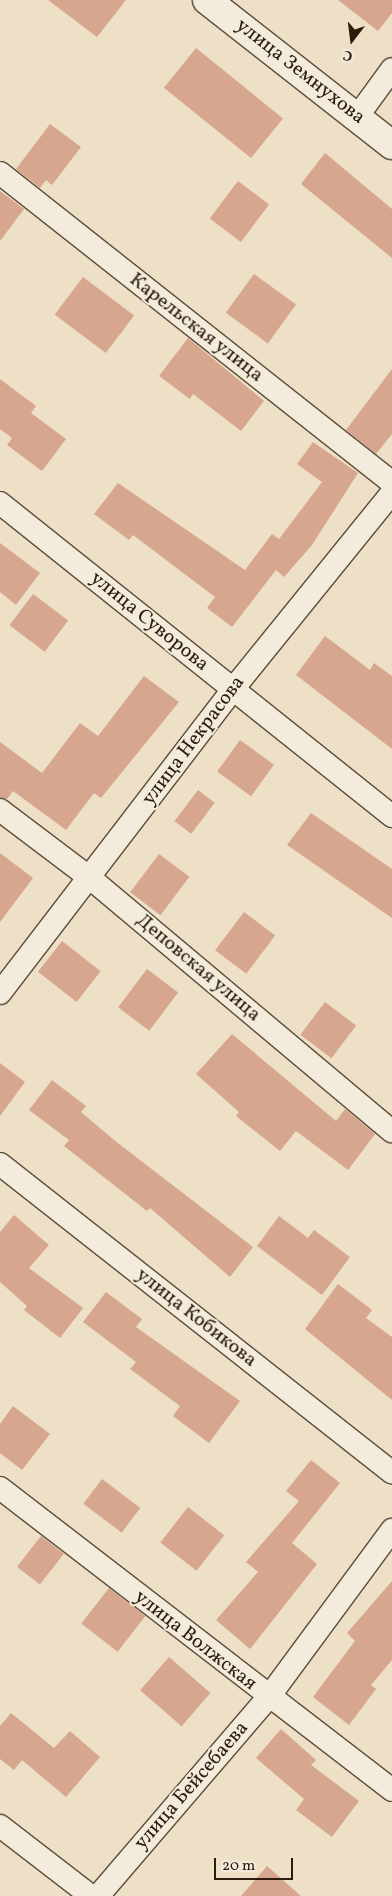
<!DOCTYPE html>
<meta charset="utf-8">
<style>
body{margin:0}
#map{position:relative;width:392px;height:1896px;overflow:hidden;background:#ede0c7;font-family:Vollkorn,serif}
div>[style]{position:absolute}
.building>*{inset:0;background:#d7a68f;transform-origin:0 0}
.roads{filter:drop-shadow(1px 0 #5c4d3a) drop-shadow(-1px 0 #5c4d3a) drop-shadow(0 1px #5c4d3a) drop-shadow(0 -1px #5c4d3a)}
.minor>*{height:22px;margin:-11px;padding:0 11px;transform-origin:11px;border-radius:11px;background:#f3ebdb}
.tertiary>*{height:28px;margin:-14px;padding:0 14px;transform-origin:14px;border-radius:14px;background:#f3ebdb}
span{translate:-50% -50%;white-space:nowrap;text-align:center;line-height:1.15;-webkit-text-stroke:4px #f3ebdb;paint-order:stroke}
.street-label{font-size:20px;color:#2b1c0b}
.north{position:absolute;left:327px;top:15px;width:50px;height:50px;-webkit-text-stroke:4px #f3ebdb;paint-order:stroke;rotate:195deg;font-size:14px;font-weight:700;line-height:20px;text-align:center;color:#2b1c0b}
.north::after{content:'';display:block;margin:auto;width:18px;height:22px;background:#2b1c0b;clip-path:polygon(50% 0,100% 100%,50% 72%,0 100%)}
.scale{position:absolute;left:214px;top:1858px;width:79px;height:22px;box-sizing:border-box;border:2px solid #2b1c0b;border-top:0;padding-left:6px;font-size:15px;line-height:18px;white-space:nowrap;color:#2b1c0b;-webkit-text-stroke:4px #f3ebdb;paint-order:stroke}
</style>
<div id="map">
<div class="building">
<div style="clip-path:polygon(48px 0,126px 0,97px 37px)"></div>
<div style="clip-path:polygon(338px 0,392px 0,392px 13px,378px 31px)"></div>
<div style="left:196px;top:48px;width:112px;height:51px;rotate:39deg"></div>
<div style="clip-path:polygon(50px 124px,81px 147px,52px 185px,46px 180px,40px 188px,16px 169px)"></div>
<div style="clip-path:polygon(325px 153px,392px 209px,392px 258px,301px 184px)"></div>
<div style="left:238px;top:181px;width:39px;height:47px;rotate:37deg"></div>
<div style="clip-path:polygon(0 191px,24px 209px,0 241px)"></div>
<div style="left:254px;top:274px;width:52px;height:48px;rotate:36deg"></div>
<div style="left:83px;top:277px;width:64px;height:47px;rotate:37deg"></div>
<div style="clip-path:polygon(188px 338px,264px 401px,241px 431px,193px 394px,190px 399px,159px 376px)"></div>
<div style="clip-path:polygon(392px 369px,392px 434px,376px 454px,346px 430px)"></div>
<div style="clip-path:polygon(0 379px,36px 406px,31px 413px,66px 439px,42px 471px,7px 445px,12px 438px,0 429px)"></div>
<div style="clip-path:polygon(313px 442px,358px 473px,312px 545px,284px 577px,276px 570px,232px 627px,207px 608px,215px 597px,133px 535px,129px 540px,94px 514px,118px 483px,245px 570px,272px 534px,279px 539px,322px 482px,297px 464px)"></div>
<div style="clip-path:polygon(0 543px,40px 573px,16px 605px,0 592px)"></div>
<div style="left:33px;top:594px;width:44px;height:39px;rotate:37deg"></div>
<div style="clip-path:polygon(325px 636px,370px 670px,374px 663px,392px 676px,392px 749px,296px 675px)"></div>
<div style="clip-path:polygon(144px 676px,179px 702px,101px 798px,94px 793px,66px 830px,13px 791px,7px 799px,0 797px,0 742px,42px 773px,80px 723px,98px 736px)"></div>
<div style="left:240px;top:740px;width:42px;height:39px;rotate:36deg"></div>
<div style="left:198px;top:790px;width:21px;height:39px;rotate:37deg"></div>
<div style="clip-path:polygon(311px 813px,392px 869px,392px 918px,287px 845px)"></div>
<div style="clip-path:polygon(0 853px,33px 878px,0 922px)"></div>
<div style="left:159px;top:854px;width:38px;height:48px;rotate:37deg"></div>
<div style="left:244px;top:912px;width:39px;height:48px;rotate:37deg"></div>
<div style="left:62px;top:941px;width:49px;height:39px;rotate:38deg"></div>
<div style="left:147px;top:969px;width:39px;height:48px;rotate:37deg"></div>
<div style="left:325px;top:1002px;width:39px;height:41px;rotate:37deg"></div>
<div style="clip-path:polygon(232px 1034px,336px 1121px,345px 1109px,375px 1134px,348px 1170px,296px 1131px,280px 1151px,236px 1116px,239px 1112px,196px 1074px)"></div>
<div style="clip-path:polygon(0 1063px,25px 1082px,0 1116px)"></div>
<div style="clip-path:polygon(52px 1080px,86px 1106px,81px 1112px,114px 1140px,253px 1247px,230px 1277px,150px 1208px,147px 1211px,64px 1146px,69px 1140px,29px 1110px)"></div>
<div style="clip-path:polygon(14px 1215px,49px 1245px,29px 1268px,83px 1308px,60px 1338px,24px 1310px,27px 1306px,0 1282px,0 1232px)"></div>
<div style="clip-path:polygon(279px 1216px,308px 1238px,314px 1230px,350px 1257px,322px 1295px,257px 1246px)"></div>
<div style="clip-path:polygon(338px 1284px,372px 1310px,366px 1318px,392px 1337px,392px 1400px,305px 1329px)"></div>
<div style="clip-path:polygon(106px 1292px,142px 1319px,136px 1327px,240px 1401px,209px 1443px,173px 1416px,180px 1406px,130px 1369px,136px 1362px,83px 1322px)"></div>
<div style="clip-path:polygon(13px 1406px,50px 1434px,22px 1470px,0 1453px,0 1424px)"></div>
<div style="clip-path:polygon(311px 1460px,340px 1483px,292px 1543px,317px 1564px,250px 1649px,216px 1620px,258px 1572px,246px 1562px,299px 1501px,286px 1491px)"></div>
<div style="left:102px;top:1479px;width:48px;height:31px;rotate:37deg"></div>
<div style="left:188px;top:1507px;width:46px;height:45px;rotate:38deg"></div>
<div style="left:41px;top:1536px;width:29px;height:39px;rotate:38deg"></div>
<div style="clip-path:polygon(392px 1581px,392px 1660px,371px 1685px,376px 1689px,349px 1725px,313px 1697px,355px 1641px,347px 1633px)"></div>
<div style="left:109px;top:1588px;width:46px;height:45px;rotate:38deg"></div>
<div style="left:169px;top:1657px;width:55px;height:44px;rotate:41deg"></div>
<div style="clip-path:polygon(11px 1713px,54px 1748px,70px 1731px,100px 1757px,66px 1797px,22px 1760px,14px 1770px,0 1759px,0 1726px)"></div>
<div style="clip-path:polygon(281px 1729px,316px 1760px,311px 1765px,359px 1801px,332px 1837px,296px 1810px,304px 1799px,256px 1758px)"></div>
<div style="clip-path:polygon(267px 1866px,301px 1896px,241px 1896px)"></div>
</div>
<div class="roads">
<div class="minor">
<div style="left:357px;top:117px;width:59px;rotate:-53.9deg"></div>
<div style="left:0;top:173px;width:500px;rotate:38.3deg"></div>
<div style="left:0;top:503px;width:502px;rotate:38.61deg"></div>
<div style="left:0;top:810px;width:113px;rotate:37.1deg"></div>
<div style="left:90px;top:878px;width:394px;rotate:40deg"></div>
<div style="left:0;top:993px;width:383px;rotate:-52.5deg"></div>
<div style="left:233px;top:689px;width:252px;rotate:-51deg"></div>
<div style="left:0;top:1164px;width:499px;rotate:38.2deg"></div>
<div style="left:0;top:1488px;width:495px;rotate:37.6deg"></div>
<div style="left:0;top:1826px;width:115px;rotate:37.6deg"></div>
<div style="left:98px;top:1896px;width:261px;rotate:-49.4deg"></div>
<div style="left:268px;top:1698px;width:209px;rotate:-53.6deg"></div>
</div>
<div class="tertiary">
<div style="left:207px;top:0;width:235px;rotate:38.1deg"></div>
</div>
</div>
<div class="street-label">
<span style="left:300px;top:72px;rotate:38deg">улица Земнухова</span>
<span style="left:196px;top:328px;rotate:38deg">Карельская улица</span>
<span style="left:149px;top:622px;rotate:39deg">улица Суворова</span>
<span style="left:194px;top:741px;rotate:-53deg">улица Некрасова</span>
<span style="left:198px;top:968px;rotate:40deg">Деповская улица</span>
<span style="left:196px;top:1318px;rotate:38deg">улица Кобикова</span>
<span style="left:195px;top:1641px;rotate:38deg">улица Волжская</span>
<span style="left:192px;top:1786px;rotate:-49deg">улица Бейсебаева</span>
</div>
<div class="north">С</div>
<div class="scale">20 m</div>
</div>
